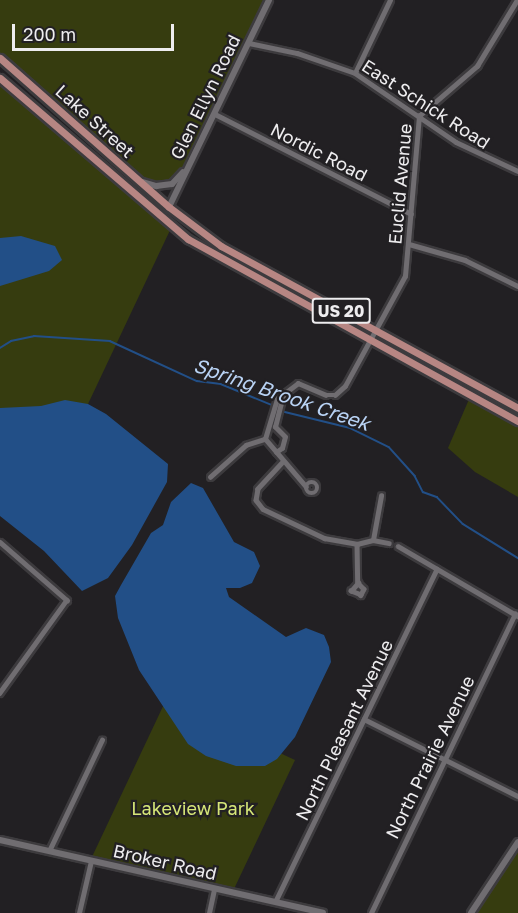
<!DOCTYPE html>
<style>
body{margin:0}
#map{position:relative;width:518px;height:913px;overflow:hidden;background:#222023;font-family:"Golos Text",sans-serif}
div>[style]{position:absolute}
.green>*{inset:0;background:#363c0f}
.water>*{inset:0;background:#224f87}
.stream>*{height:1.5px;margin:-0.75px;padding:0 0.75px;transform-origin:0.75px;border-radius:0.75px;background:#224f87}
.roads{filter:drop-shadow(2px 0 #3d3b3e) drop-shadow(-2px 0 #3d3b3e) drop-shadow(0 2px #3d3b3e) drop-shadow(0 -2px #3d3b3e)}
.street>*{height:4.5px;margin:-2.25px;padding:0 2.25px;transform-origin:2.25px;border-radius:2.25px;background:#706d71}
.street>.ring{margin:-2.25px;padding:0;box-sizing:content-box;background:none;border:4.5px solid #706d71;border-radius:50%}
.secondary>*{height:6px;margin:-3px;padding:0 3px;transform-origin:3px;border-radius:3px;background:#706d71}
.primary>*{height:7px;margin:-3.5px;padding:0 3.5px;transform-origin:3.5px;border-radius:3.5px;background:#b78683}
span{translate:-50% -50%;white-space:nowrap;text-align:center;line-height:1.15;-webkit-text-stroke:4.5px #222023;paint-order:stroke}
.shield-label span{padding:2px 4px;background:#222023;border:2px solid;border-radius:4px;-webkit-text-stroke-width:0}
.shield-label{font-size:16px;color:#eeedef;font-weight:700}
.street-label{font-size:18px;color:#eeedef}
.park-label{font-size:18px;color:#d6e678}
.water-label{font-size:20px;color:#b9d3f5;font-style:italic}
.scale{position:absolute;left:12px;top:24px;width:162px;height:27px;box-sizing:border-box;border:3px solid #eeedef;border-top:0;padding-left:8px;font-size:18px;line-height:21px;white-space:nowrap;color:#eeedef;-webkit-text-stroke:4px #222023;paint-order:stroke}
</style>
<div id="map">
<div class="green">
<i style="clip-path:polygon(0 0,267px 0,186px 164px,172px 180px,155px 183px,141px 179px,0 57px)"></i>
<i style="clip-path:polygon(0 78px,172px 226px,88px 404px,0 410px)"></i>
<i style="clip-path:polygon(470px 397px,518px 425px,518px 497px,475px 472px,448px 448px)"></i>
<i style="clip-path:polygon(166px 700px,295px 760px,233px 891px,91px 859px)"></i>
<i style="clip-path:polygon(518px 843px,518px 913px,471px 913px)"></i>
</div>
<div class="water">
<i style="clip-path:polygon(21px 236px,55px 246px,62px 260px,49px 271px,0 286px,0 238px)"></i>
<i style="clip-path:polygon(65px 400px,88px 404px,106px 414px,168px 464px,167px 482px,132px 545px,108px 578px,82px 591px,44px 551px,0 516px,0 408px,41px 406px)"></i>
<i style="clip-path:polygon(191px 483px,203px 488px,234px 542px,254px 552px,260px 566px,252px 583px,240px 588px,226px 588px,229px 597px,286px 637px,306px 628px,324px 635px,329px 647px,331px 662px,295px 737px,277px 759px,265px 766px,236px 766px,206px 756px,188px 744px,139px 670px,118px 618px,115px 596px,121px 585px,151px 533px,163px 525px,171px 502px)"></i>
</div>
<div class="stream">
<i style="left:0;top:348px;width:13px;rotate:-32deg"></i>
<i style="left:11px;top:341px;width:24px;rotate:-12deg"></i>
<i style="left:34px;top:336px;width:76px;rotate:3.8deg"></i>
<i style="left:110px;top:341px;width:96px;rotate:24.7deg"></i>
<i style="left:197px;top:381px;width:24px;rotate:7deg"></i>
<i style="left:221px;top:384px;width:55px;rotate:22.4deg"></i>
<i style="left:281px;top:411px;width:71px;rotate:13.8deg"></i>
<i style="left:350px;top:428px;width:43px;rotate:26deg"></i>
<i style="left:389px;top:447px;width:39px;rotate:48deg"></i>
<i style="left:415px;top:476px;width:18px;rotate:63deg"></i>
<i style="left:423px;top:492px;width:15px;rotate:20deg"></i>
<i style="left:437px;top:497px;width:37px;rotate:46deg"></i>
<i style="left:463px;top:524px;width:65px;rotate:31.7deg"></i>
</div>
<div class="roads">
<div class="street">
<i style="left:249px;top:43px;width:49px;rotate:11.8deg"></i>
<i style="left:297px;top:53px;width:61px;rotate:19deg"></i>
<i style="left:355px;top:73px;width:122px;rotate:34.3deg"></i>
<i style="left:456px;top:142px;width:68px;rotate:25.1deg"></i>
<i style="left:355px;top:73px;width:81px;rotate:-64.4deg"></i>
<i style="left:215px;top:114px;width:220px;rotate:27deg"></i>
<i style="left:409px;top:244px;width:58px;rotate:15.9deg"></i>
<i style="left:465px;top:260px;width:59px;rotate:26.1deg"></i>
<i style="left:276px;top:452px;width:7px;rotate:-34deg"></i>
<i style="left:282px;top:448px;width:11px;rotate:-75deg"></i>
<i style="left:285px;top:437px;width:14px;rotate:-135deg"></i>
<i style="left:275px;top:427px;width:33px;rotate:-76deg"></i>
<i style="left:283px;top:462px;width:37px;rotate:133deg"></i>
<i style="left:258px;top:489px;width:11px;rotate:100deg"></i>
<i style="left:256px;top:500px;width:11px;rotate:52deg"></i>
<i style="left:263px;top:509px;width:68px;rotate:25.4deg"></i>
<i style="left:324px;top:538px;width:34px;rotate:10deg"></i>
<i style="left:357px;top:544px;width:39px;rotate:89deg"></i>
<i style="left:358px;top:583px;width:8px;rotate:45deg"></i>
<i style="left:364px;top:589px;width:7px;rotate:117deg"></i>
<i style="left:361px;top:595px;width:11px;rotate:-158deg"></i>
<i style="left:351px;top:591px;width:11px;rotate:-49deg"></i>
<i style="left:210px;top:477px;width:48px;rotate:-41.6deg"></i>
<i style="left:246px;top:445px;width:20px;rotate:-18deg"></i>
<i class="ring" style="left:306px;top:482px;width:7.5px;height:7.5px"></i>
<i style="left:306px;top:487px;width:63px;rotate:-130.5deg"></i>
<i style="left:265px;top:439px;width:42px;rotate:-73.3deg"></i>
<i style="left:277px;top:399px;width:26px;rotate:-37deg"></i>
<i style="left:298px;top:383px;width:30px;rotate:23deg"></i>
<i style="left:326px;top:395px;width:9px"></i>
<i style="left:335px;top:395px;width:13px;rotate:-42deg"></i>
<i style="left:345px;top:386px;width:125px;rotate:-61.4deg"></i>
<i style="left:405px;top:276px;width:161px;rotate:-85deg"></i>
<i style="left:419px;top:116px;width:77px;rotate:-40.8deg"></i>
<i style="left:477px;top:66px;width:77px;rotate:-58.8deg"></i>
<i style="left:373px;top:540px;width:16px;rotate:11deg"></i>
<i style="left:0;top:542px;width:89px;rotate:40.9deg"></i>
<i style="left:67px;top:600px;width:115px;rotate:125.8deg"></i>
<i style="left:357px;top:544px;width:16px;rotate:-14deg"></i>
<i style="left:373px;top:540px;width:45px;rotate:-79.7deg"></i>
<i style="left:398px;top:546px;width:139px;rotate:30.3deg"></i>
<i style="left:364px;top:719px;width:172px;rotate:26.6deg"></i>
<i style="left:49px;top:851px;width:123px;rotate:-64.5deg"></i>
<i style="left:275px;top:902px;width:370px;rotate:-64.1deg"></i>
<i style="left:79px;top:913px;width:53px;rotate:-77deg"></i>
<i style="left:209px;top:913px;width:25px;rotate:-78deg"></i>
<i style="left:371px;top:913px;width:332px;rotate:-64.3deg"></i>
</div>
<div class="secondary">
<i style="left:142px;top:182px;width:15px;rotate:16deg"></i>
<i style="left:156px;top:186px;width:16px;rotate:-7deg"></i>
<i style="left:172px;top:184px;width:16px;rotate:-47deg"></i>
<i style="left:169px;top:207px;width:230px;rotate:-64.2deg"></i>
<i style="left:0;top:840px;width:331px;rotate:12.7deg"></i>
<i style="left:471px;top:913px;width:85px;rotate:-56.5deg"></i>
</div>
<div class="primary">
<i style="left:0;top:58px;width:225px;rotate:41.4deg"></i>
<i style="left:169px;top:207px;width:65px;rotate:36.9deg"></i>
<i style="left:221px;top:246px;width:338px;rotate:28.6deg"></i>
<i style="left:0;top:78px;width:248px;rotate:40.6deg"></i>
<i style="left:188px;top:239px;width:377px;rotate:28.9deg"></i>
</div>
</div>
<div class="shield-label">
<span style="left:341px;top:311px">US 20</span>
</div>
<div class="street-label">
<span style="left:205px;top:97px;rotate:-64deg">Glen Ellyn Road</span>
<span style="left:426px;top:104px;rotate:33deg">East Schick Road</span>
<span style="left:95px;top:121px;rotate:42deg">Lake Street</span>
<span style="left:319px;top:152px;rotate:27deg">Nordic Road</span>
<span style="left:400px;top:184px;rotate:-85deg">Euclid Avenue</span>
<span style="left:344px;top:730px;rotate:-64deg">North Pleasant Avenue</span>
<span style="left:430px;top:757px;rotate:-64deg">North Prairie Avenue</span>
<span style="left:165px;top:862px;rotate:13deg">Broker Road</span>
</div>
<div class="park-label">
<span style="left:193px;top:808px">Lakeview Park</span>
</div>
<div class="water-label">
<span style="left:282px;top:394px;rotate:19deg">Spring Brook Creek</span>
</div>
<div class="scale">200 m</div>
</div>
